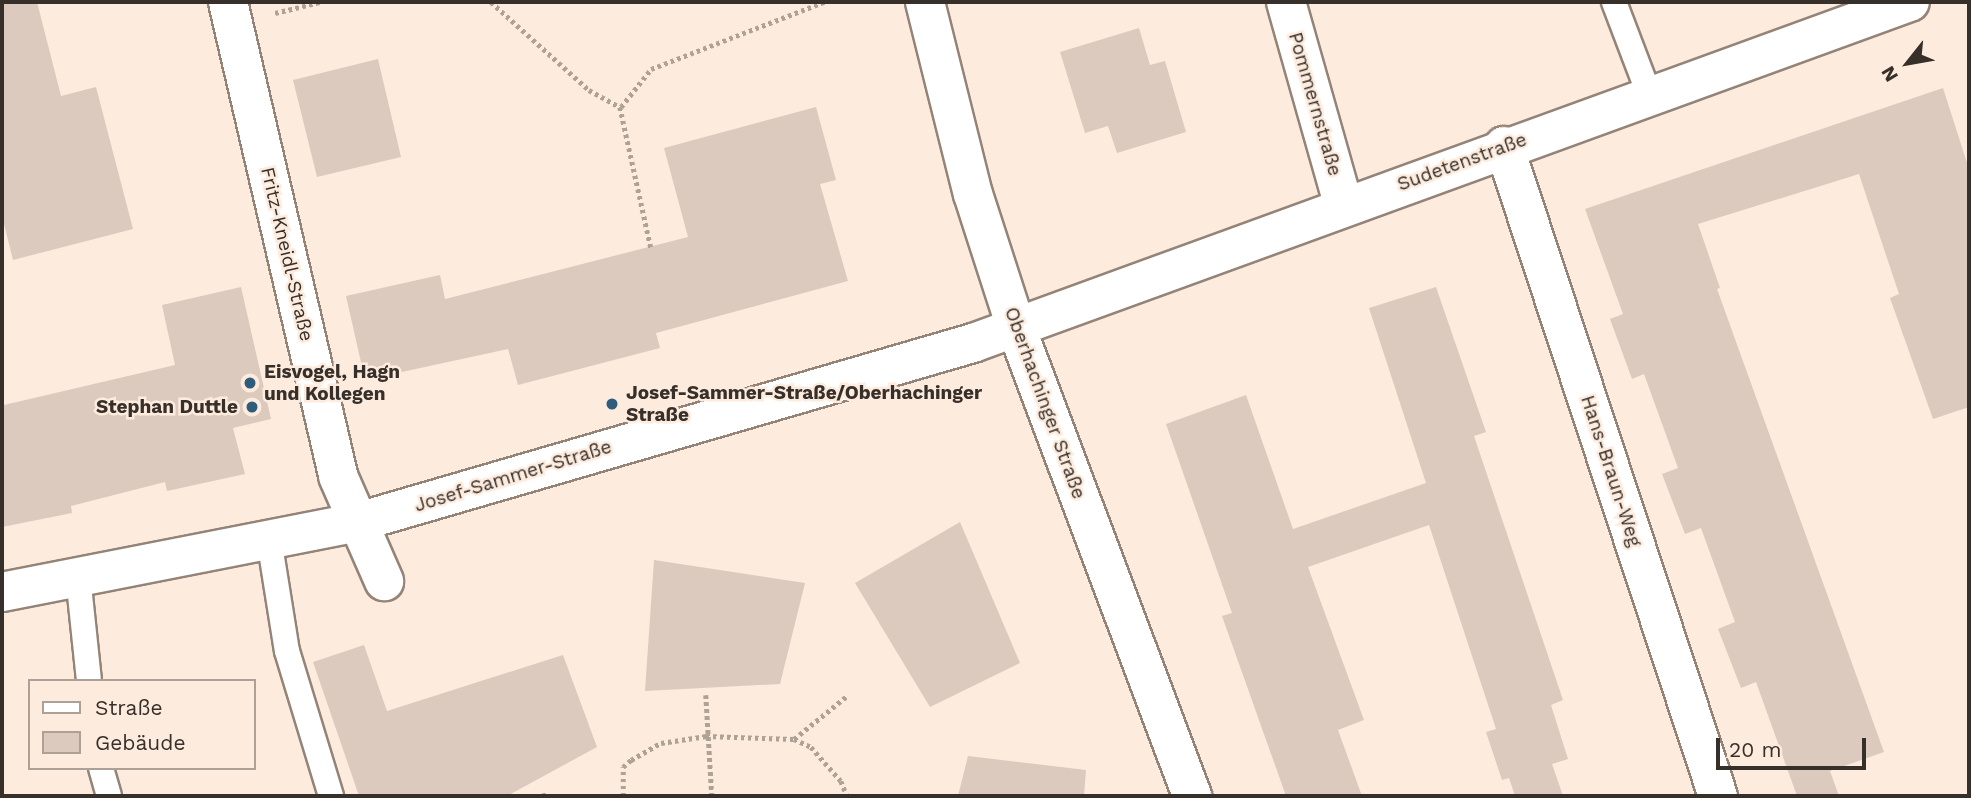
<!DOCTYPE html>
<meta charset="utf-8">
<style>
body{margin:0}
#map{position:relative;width:1971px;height:798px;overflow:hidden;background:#fdecde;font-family:"Work Sans",sans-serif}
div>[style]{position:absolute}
.building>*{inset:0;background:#dbcabd}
.path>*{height:4.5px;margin-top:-2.25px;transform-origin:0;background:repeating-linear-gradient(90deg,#aea196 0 3.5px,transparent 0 7px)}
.roads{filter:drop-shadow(2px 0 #948478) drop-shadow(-2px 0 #948478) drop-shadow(0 2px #948478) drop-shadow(0 -2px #948478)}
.service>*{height:24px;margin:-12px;padding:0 12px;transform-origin:12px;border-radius:12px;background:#fff}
.minor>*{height:38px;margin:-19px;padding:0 19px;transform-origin:19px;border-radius:19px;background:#fff}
.secondary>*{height:38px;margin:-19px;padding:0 19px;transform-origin:19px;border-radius:19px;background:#fff}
.dots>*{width:19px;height:19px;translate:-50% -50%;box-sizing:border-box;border:4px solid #fdecde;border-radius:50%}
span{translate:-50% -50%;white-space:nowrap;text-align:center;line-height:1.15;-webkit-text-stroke:5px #fdecde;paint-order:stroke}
.street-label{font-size:19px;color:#362f2a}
.poi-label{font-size:19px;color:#362f2a;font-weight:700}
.left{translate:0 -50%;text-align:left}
.right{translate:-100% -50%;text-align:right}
.frame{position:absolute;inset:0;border:4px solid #362f2a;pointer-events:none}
.legend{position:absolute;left:28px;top:679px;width:228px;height:91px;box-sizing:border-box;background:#fdecde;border:2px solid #ada096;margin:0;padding:9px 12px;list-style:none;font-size:21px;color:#362f2a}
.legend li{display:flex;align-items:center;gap:14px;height:35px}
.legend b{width:35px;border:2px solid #ada096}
.north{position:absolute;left:1873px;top:28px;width:70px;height:70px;-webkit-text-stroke:5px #fdecde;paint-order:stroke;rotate:239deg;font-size:19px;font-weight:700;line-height:28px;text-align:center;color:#362f2a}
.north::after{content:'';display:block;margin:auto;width:24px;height:32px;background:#362f2a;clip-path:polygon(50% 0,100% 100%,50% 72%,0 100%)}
.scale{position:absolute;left:1716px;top:738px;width:150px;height:32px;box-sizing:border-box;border:4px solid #362f2a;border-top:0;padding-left:9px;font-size:21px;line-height:24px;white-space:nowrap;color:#362f2a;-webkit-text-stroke:5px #fdecde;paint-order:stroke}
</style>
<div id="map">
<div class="building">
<i style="clip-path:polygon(2px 2px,37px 2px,61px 96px,96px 87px,133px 229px,13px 260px,2px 216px)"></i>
<i style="clip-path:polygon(1139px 28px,1150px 65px,1165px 61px,1186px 132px,1117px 153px,1108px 126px,1085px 133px,1060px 52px)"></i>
<i style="clip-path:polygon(378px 59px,401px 157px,317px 177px,293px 80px)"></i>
<i style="clip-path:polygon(1943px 88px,1969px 169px,1969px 407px,1933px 419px,1890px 298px,1899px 294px,1859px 174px,1698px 224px,1720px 288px,1717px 289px,1884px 752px,1830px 771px,1839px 796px,1797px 796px,1756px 682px,1741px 688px,1718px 629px,1735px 622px,1701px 528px,1685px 534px,1662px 474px,1678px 468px,1644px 374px,1632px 379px,1610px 319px,1623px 314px,1585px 209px)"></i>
<i style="clip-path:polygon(816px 107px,836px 180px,820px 184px,848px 281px,656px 333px,660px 348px,518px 385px,508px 349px,365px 380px,346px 296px,440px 275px,445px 299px,688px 237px,664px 148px)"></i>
<i style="clip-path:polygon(241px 287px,271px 419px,233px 428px,245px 474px,167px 491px,165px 482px,71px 506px,72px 513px,2px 527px,4px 405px,175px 365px,162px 305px)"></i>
<i style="clip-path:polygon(1436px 287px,1486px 432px,1474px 436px,1563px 700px,1551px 705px,1568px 759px,1552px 764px,1563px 796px,1515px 796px,1509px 778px,1502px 780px,1486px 732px,1496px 729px,1429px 525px,1308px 567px,1364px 720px,1338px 730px,1362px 796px,1286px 796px,1222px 616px,1232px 613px,1166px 424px,1246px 395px,1293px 529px,1426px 483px,1369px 308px)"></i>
<i style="clip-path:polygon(960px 522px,1020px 663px,930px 707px,855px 583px)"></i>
<i style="clip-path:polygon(654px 560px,805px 583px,780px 684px,645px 691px)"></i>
<i style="clip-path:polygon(364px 645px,387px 711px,563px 655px,597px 747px,507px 796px,359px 796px,313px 662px)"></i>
<i style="clip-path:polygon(968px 756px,1086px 770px,1084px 796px,958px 796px)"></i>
</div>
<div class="path">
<i style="left:491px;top:2px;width:132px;rotate:41.9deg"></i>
<i style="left:589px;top:90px;width:35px;rotate:29deg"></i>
<i style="left:620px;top:107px;width:144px;rotate:77.6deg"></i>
<i style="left:275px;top:13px;width:46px;rotate:-13.7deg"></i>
<i style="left:621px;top:107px;width:48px;rotate:-51.7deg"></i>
<i style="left:651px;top:69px;width:186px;rotate:-21.2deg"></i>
<i style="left:706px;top:695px;width:101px;rotate:86.6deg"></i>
<i style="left:794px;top:739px;width:68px;rotate:-39.1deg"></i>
<i style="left:543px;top:793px;width:3px;rotate:72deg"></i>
<i style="left:623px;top:796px;width:29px;rotate:-90deg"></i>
<i style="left:623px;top:767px;width:11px;rotate:-41deg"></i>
<i style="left:631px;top:760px;width:34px;rotate:-30deg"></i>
<i style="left:661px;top:743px;width:46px;rotate:-8.8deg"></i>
<i style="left:706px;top:736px;width:88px;rotate:2deg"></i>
<i style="left:794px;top:739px;width:19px;rotate:25deg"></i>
<i style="left:811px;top:747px;width:45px;rotate:48.6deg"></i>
<i style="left:841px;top:781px;width:16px;rotate:68deg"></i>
</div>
<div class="roads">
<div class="service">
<i style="left:1614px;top:2px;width:98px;rotate:69.2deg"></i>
<i style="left:269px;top:539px;width:113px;rotate:80.9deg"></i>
<i style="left:287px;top:651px;width:152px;rotate:73.1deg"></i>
<i style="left:78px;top:576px;width:106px;rotate:84deg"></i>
<i style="left:101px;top:768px;width:29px;rotate:74deg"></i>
</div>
<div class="minor">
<i style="left:228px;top:2px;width:487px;rotate:76.9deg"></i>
<i style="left:338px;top:476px;width:115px;rotate:66.3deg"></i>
<i style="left:1286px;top:2px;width:213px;rotate:74.2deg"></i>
<i style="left:1504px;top:146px;width:684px;rotate:71.78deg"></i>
<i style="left:2px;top:592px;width:363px;rotate:-11.1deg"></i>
<i style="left:358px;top:522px;width:641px;rotate:-16.23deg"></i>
<i style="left:973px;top:343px;width:997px;rotate:-20deg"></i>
</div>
<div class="secondary">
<i style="left:925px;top:2px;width:198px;rotate:76deg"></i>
<i style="left:973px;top:194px;width:143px;rotate:72.1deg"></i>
<i style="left:1017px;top:330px;width:498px;rotate:69.4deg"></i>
</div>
</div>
<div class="dots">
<i style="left:250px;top:383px;background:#2e5c7b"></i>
<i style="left:612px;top:404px;background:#2e5c7b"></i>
<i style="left:252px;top:407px;background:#2e5c7b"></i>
</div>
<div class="street-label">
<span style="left:1315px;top:104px;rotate:74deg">Pommernstraße</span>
<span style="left:1462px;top:162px;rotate:-20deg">Sudetenstraße</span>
<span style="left:287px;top:254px;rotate:77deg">Fritz-Kneidl-Straße</span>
<span style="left:1045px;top:403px;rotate:70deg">Oberhachinger Straße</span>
<span style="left:1611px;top:471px;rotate:72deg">Hans-Braun-Weg</span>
<span style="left:513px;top:476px;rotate:-17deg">Josef-Sammer-Straße</span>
</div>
<div class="poi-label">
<span class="left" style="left:264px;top:383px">Eisvogel, Hagn<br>und Kollegen</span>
<span class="left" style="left:626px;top:404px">Josef-Sammer-Straße/Oberhachinger<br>Straße</span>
<span class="right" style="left:238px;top:407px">Stephan Duttle</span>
</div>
<div class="frame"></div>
<ul class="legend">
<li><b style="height:9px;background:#fff"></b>Straße</li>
<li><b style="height:19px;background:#dbcabd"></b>Gebäude</li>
</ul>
<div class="north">N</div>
<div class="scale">20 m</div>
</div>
